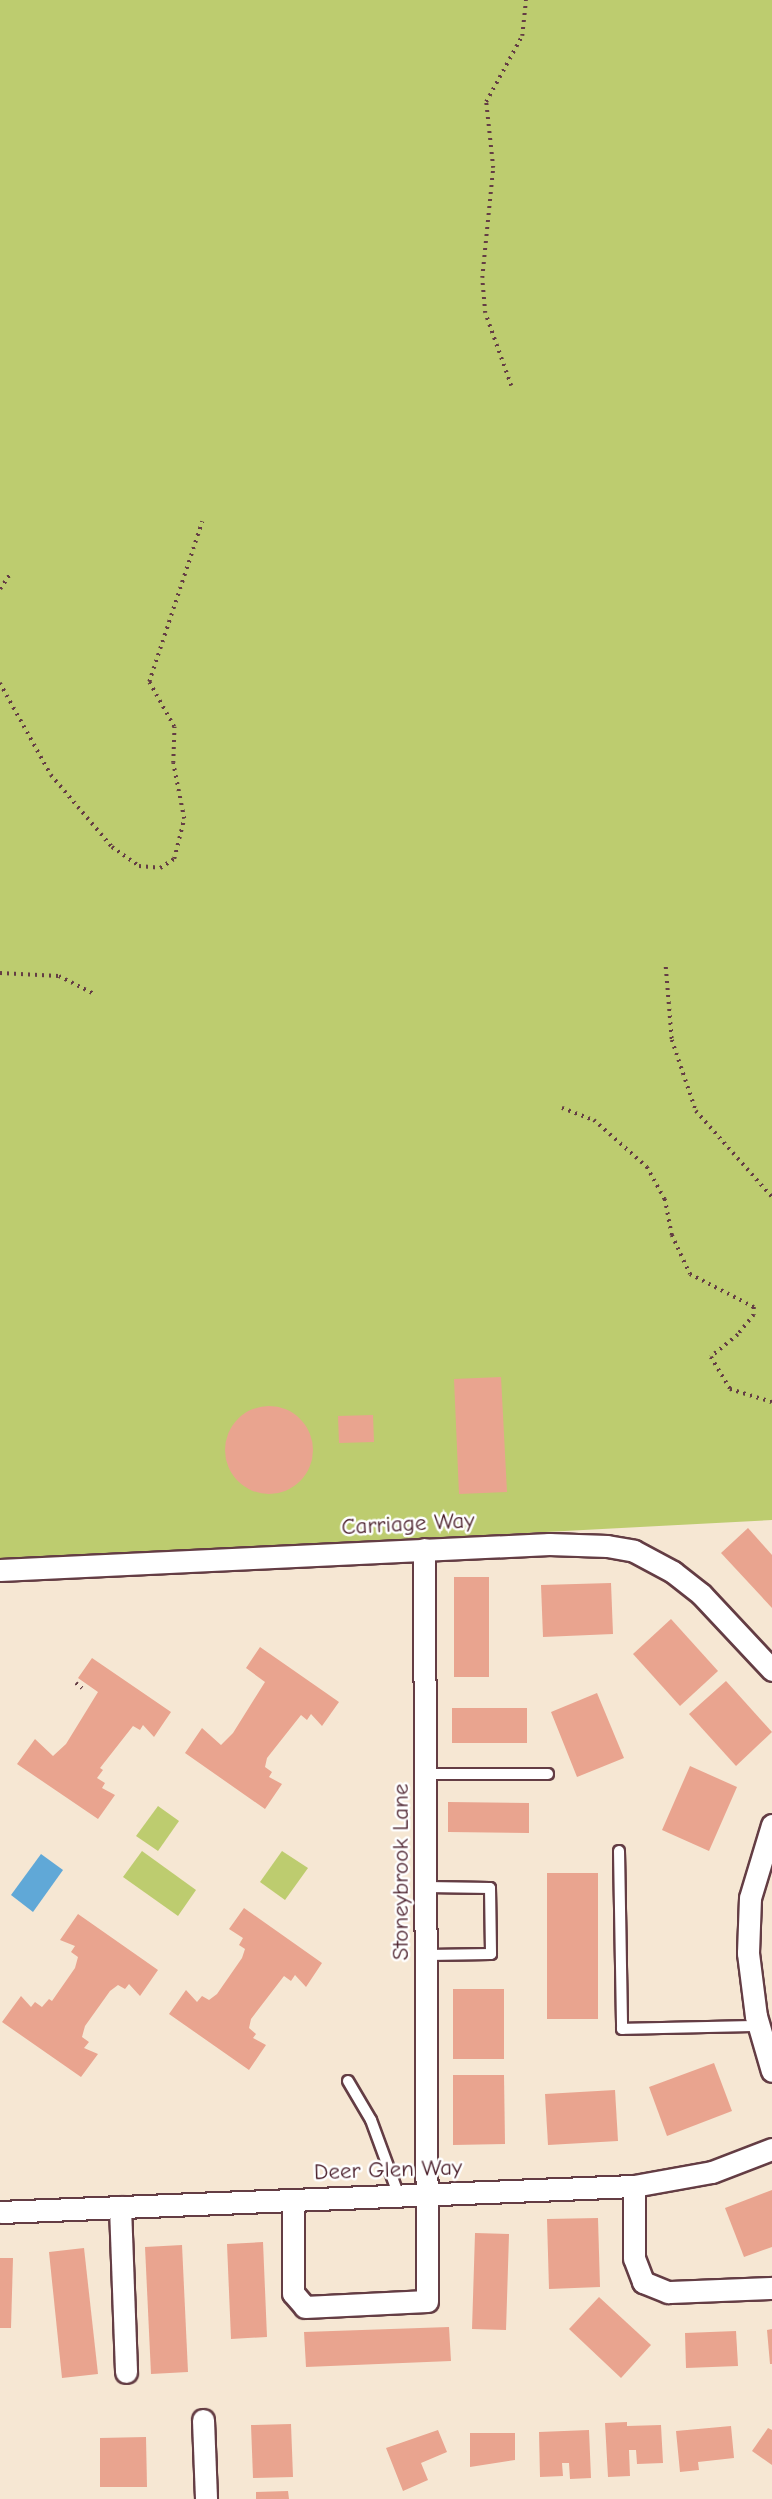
<!DOCTYPE html>
<style>
body{margin:0}
#map{position:relative;width:772px;height:2499px;overflow:hidden;background:#f6e7d3;font-family:"Comic Neue",sans-serif}
div>[style]{position:absolute}
.green>*{inset:0;background:#bdcc6f}
.water>*{inset:0;background:#60a8d7}
.building>*{inset:0;background:#e9a48f}
.round{border-radius:50%}
.path>*{height:3.5px;margin-top:-1.75px;transform-origin:0;background:repeating-linear-gradient(90deg,#643d44 0 2px,transparent 0 7px)}
.roads{filter:drop-shadow(2px 0 #643d44) drop-shadow(-2px 0 #643d44) drop-shadow(0 2px #643d44) drop-shadow(0 -2px #643d44)}
.service>*{height:10px;margin:-5px;padding:0 5px;transform-origin:5px;border-radius:5px;background:#fff}
.minor>*{height:21px;margin:-10.5px;padding:0 10.5px;transform-origin:10.5px;border-radius:10.5px;background:#fff}
span{translate:-50% -50%;white-space:nowrap;text-align:center;line-height:1.15;-webkit-text-stroke:5px #fff;paint-order:stroke}
.street-label{font-size:23px;color:#4a1f2b}
</style>
<div id="map">
<div class="green">
<i style="clip-path:polygon(0 0,772px 0,772px 1520px,0 1561px)"></i>
<i style="clip-path:polygon(158px 1806px,179px 1821px,158px 1851px,136px 1836px)"></i>
<i style="clip-path:polygon(142px 1851px,196px 1890px,178px 1916px,123px 1877px)"></i>
<i style="clip-path:polygon(282px 1851px,308px 1868px,285px 1900px,260px 1882px)"></i>
</div>
<div class="water">
<i style="clip-path:polygon(41px 1854px,63px 1870px,33px 1912px,11px 1895px)"></i>
</div>
<div class="building">
<i style="clip-path:polygon(501px 1377px,507px 1492px,459px 1494px,454px 1379px)"></i>
<i class="round" style="left:225px;top:1406px;width:88px;height:88px"></i>
<i style="clip-path:polygon(373px 1415px,374px 1442px,339px 1443px,338px 1416px)"></i>
<i style="clip-path:polygon(748px 1528px,772px 1555px,772px 1608px,721px 1553px)"></i>
<i style="clip-path:polygon(454px 1577px,489px 1577px,489px 1677px,454px 1677px)"></i>
<i style="clip-path:polygon(611px 1583px,613px 1634px,543px 1637px,541px 1585px)"></i>
<i style="clip-path:polygon(671px 1619px,718px 1671px,680px 1706px,633px 1654px)"></i>
<i style="clip-path:polygon(260px 1647px,339px 1702px,322px 1726px,311px 1714px,307px 1720px,301px 1715px,267px 1758px,265px 1767px,272px 1772px,269px 1777px,282px 1784px,265px 1809px,185px 1753px,202px 1728px,221px 1745px,233px 1733px,265px 1682px,246px 1668px)"></i>
<i style="clip-path:polygon(92px 1658px,171px 1712px,154px 1737px,143px 1725px,140px 1730px,133px 1726px,100px 1768px,103px 1770px,97px 1778px,105px 1783px,102px 1788px,115px 1795px,98px 1819px,17px 1764px,35px 1739px,53px 1756px,66px 1744px,98px 1692px,78px 1678px)"></i>
<i style="clip-path:polygon(726px 1681px,772px 1732px,736px 1766px,689px 1714px)"></i>
<i style="clip-path:polygon(597px 1693px,624px 1758px,577px 1777px,551px 1712px)"></i>
<i style="clip-path:polygon(452px 1708px,527px 1708px,527px 1743px,452px 1743px)"></i>
<i style="clip-path:polygon(690px 1766px,737px 1787px,709px 1851px,662px 1830px)"></i>
<i style="clip-path:polygon(448px 1802px,529px 1803px,529px 1833px,448px 1832px)"></i>
<i style="clip-path:polygon(547px 1873px,598px 1873px,598px 2019px,547px 2019px)"></i>
<i style="clip-path:polygon(244px 1908px,322px 1963px,306px 1987px,295px 1975px,291px 1981px,284px 1976px,251px 2019px,249px 2028px,256px 2034px,253px 2038px,266px 2045px,249px 2070px,169px 2014px,186px 1990px,197px 2002px,202px 1996px,209px 2000px,217px 1994px,242px 1958px,245px 1949px,239px 1945px,243px 1938px,229px 1929px)"></i>
<i style="clip-path:polygon(78px 1914px,158px 1970px,140px 1996px,129px 1984px,125px 1989px,118px 1985px,110px 1991px,85px 2026px,82px 2037px,89px 2042px,84px 2048px,98px 2054px,81px 2077px,2px 2022px,21px 1996px,31px 2007px,35px 2002px,42px 2007px,49px 1999px,52px 2001px,75px 1968px,78px 1957px,71px 1952px,75px 1946px,60px 1940px)"></i>
<i style="clip-path:polygon(453px 1989px,504px 1989px,504px 2059px,453px 2059px)"></i>
<i style="clip-path:polygon(714px 2063px,732px 2111px,667px 2136px,649px 2087px)"></i>
<i style="clip-path:polygon(453px 2075px,504px 2075px,505px 2144px,453px 2145px)"></i>
<i style="clip-path:polygon(615px 2090px,618px 2141px,548px 2145px,545px 2094px)"></i>
<i style="clip-path:polygon(772px 2190px,772px 2247px,744px 2257px,725px 2208px)"></i>
<i style="clip-path:polygon(598px 2218px,600px 2287px,549px 2289px,547px 2219px)"></i>
<i style="clip-path:polygon(475px 2233px,509px 2234px,506px 2330px,472px 2329px)"></i>
<i style="clip-path:polygon(263px 2242px,267px 2337px,231px 2339px,227px 2244px)"></i>
<i style="clip-path:polygon(182px 2245px,188px 2372px,151px 2374px,145px 2247px)"></i>
<i style="clip-path:polygon(84px 2248px,98px 2374px,62px 2378px,49px 2252px)"></i>
<i style="clip-path:polygon(0 2258px,13px 2258px,11px 2328px,0 2328px)"></i>
<i style="clip-path:polygon(599px 2297px,651px 2345px,621px 2378px,569px 2329px)"></i>
<i style="clip-path:polygon(449px 2327px,451px 2361px,306px 2367px,304px 2332px)"></i>
<i style="clip-path:polygon(772px 2329px,772px 2364px,770px 2364px,767px 2330px)"></i>
<i style="clip-path:polygon(736px 2331px,738px 2366px,686px 2368px,685px 2333px)"></i>
<i style="clip-path:polygon(627px 2422px,627px 2426px,661px 2425px,663px 2463px,637px 2464px,636px 2450px,629px 2450px,630px 2476px,608px 2477px,605px 2423px)"></i>
<i style="clip-path:polygon(291px 2424px,293px 2477px,253px 2478px,251px 2425px)"></i>
<i style="clip-path:polygon(731px 2426px,734px 2458px,698px 2462px,699px 2470px,680px 2472px,676px 2431px)"></i>
<i style="clip-path:polygon(768px 2428px,772px 2430px,772px 2465px,752px 2451px)"></i>
<i style="clip-path:polygon(438px 2430px,447px 2452px,421px 2463px,428px 2480px,403px 2491px,386px 2448px)"></i>
<i style="clip-path:polygon(589px 2430px,591px 2478px,570px 2479px,569px 2463px,562px 2463px,563px 2476px,540px 2477px,539px 2432px)"></i>
<i style="clip-path:polygon(470px 2433px,515px 2433px,515px 2460px,470px 2467px)"></i>
<i style="clip-path:polygon(146px 2437px,147px 2487px,100px 2487px,100px 2438px)"></i>
<i style="clip-path:polygon(288px 2491px,289px 2499px,256px 2499px,256px 2492px)"></i>
</div>
<div class="path">
<i style="left:511px;top:386px;width:77px;rotate:-109.6deg"></i>
<i style="left:485px;top:313px;width:35px;rotate:-95deg"></i>
<i style="left:482px;top:278px;width:111px;rotate:-84.3deg"></i>
<i style="left:493px;top:168px;width:66px;rotate:-96.1deg"></i>
<i style="left:486px;top:102px;width:75px;rotate:-61.4deg"></i>
<i style="left:522px;top:36px;width:36px;rotate:-84deg"></i>
<i style="left:0;top:589px;width:18px;rotate:-56deg"></i>
<i style="left:0;top:683px;width:105px;rotate:61deg"></i>
<i style="left:51px;top:775px;width:94px;rotate:49.7deg"></i>
<i style="left:112px;top:847px;width:33px;rotate:35deg"></i>
<i style="left:139px;top:866px;width:21px;rotate:5deg"></i>
<i style="left:160px;top:868px;width:17px;rotate:-33deg"></i>
<i style="left:174px;top:859px;width:41px;rotate:-76deg"></i>
<i style="left:184px;top:819px;width:57px;rotate:-101.1deg"></i>
<i style="left:173px;top:763px;width:36px;rotate:-88deg"></i>
<i style="left:174px;top:727px;width:51px;rotate:-119.1deg"></i>
<i style="left:149px;top:682px;width:169px;rotate:-71.7deg"></i>
<i style="left:666px;top:967px;width:73px;rotate:85.3deg"></i>
<i style="left:672px;top:1040px;width:75px;rotate:71.3deg"></i>
<i style="left:696px;top:1111px;width:115px;rotate:48.5deg"></i>
<i style="left:0;top:973px;width:59px;rotate:2.9deg"></i>
<i style="left:59px;top:976px;width:38px;rotate:27deg"></i>
<i style="left:562px;top:1108px;width:34px;rotate:21deg"></i>
<i style="left:594px;top:1120px;width:71px;rotate:41.6deg"></i>
<i style="left:647px;top:1167px;width:37px;rotate:61deg"></i>
<i style="left:665px;top:1199px;width:37px;rotate:79deg"></i>
<i style="left:672px;top:1235px;width:43px;rotate:65.2deg"></i>
<i style="left:690px;top:1274px;width:72px;rotate:27.3deg"></i>
<i style="left:754px;top:1307px;width:8px;rotate:90deg"></i>
<i style="left:754px;top:1315px;width:26px;rotate:129deg"></i>
<i style="left:738px;top:1335px;width:35px;rotate:141deg"></i>
<i style="left:711px;top:1357px;width:37px;rotate:59deg"></i>
<i style="left:730px;top:1389px;width:44px;rotate:17.2deg"></i>
<i style="left:76px;top:1683px;width:8px;rotate:40deg"></i>
</div>
<div class="roads">
<div class="service">
<i style="left:426px;top:1774px;width:122px"></i>
<i style="left:619px;top:1851px;width:178px;rotate:89deg"></i>
<i style="left:622px;top:2029px;width:137px;rotate:-1.3deg"></i>
<i style="left:427px;top:1887px;width:63px;rotate:0.9deg"></i>
<i style="left:490px;top:1888px;width:66px;rotate:89.1deg"></i>
<i style="left:491px;top:1954px;width:63px;rotate:179.1deg"></i>
<i style="left:348px;top:2081px;width:45px;rotate:59.5deg"></i>
<i style="left:371px;top:2120px;width:81px;rotate:69.8deg"></i>
</div>
<div class="minor">
<i style="left:0;top:1570px;width:550px;rotate:-2.71deg"></i>
<i style="left:549px;top:1544px;width:58px;rotate:2deg"></i>
<i style="left:607px;top:1546px;width:27px;rotate:10deg"></i>
<i style="left:634px;top:1551px;width:44px;rotate:28.3deg"></i>
<i style="left:673px;top:1572px;width:36px;rotate:38deg"></i>
<i style="left:701px;top:1594px;width:104px;rotate:46.9deg"></i>
<i style="left:772px;top:1825px;width:76px;rotate:106.8deg"></i>
<i style="left:750px;top:1898px;width:55px;rotate:92.1deg"></i>
<i style="left:748px;top:1953px;width:64px;rotate:82.8deg"></i>
<i style="left:756px;top:2016px;width:57px;rotate:73.8deg"></i>
<i style="left:634px;top:2186px;width:72px;rotate:90deg"></i>
<i style="left:634px;top:2258px;width:26px;rotate:69deg"></i>
<i style="left:643px;top:2282px;width:27px;rotate:22deg"></i>
<i style="left:668px;top:2292px;width:104px;rotate:-2.2deg"></i>
<i style="left:293px;top:2201px;width:92px;rotate:90deg"></i>
<i style="left:293px;top:2293px;width:18px;rotate:49deg"></i>
<i style="left:305px;top:2307px;width:122px;rotate:-2.8deg"></i>
<i style="left:427px;top:2301px;width:752px;rotate:-90.23deg"></i>
<i style="left:120px;top:2207px;width:165px;rotate:87.9deg"></i>
<i style="left:0;top:2212px;width:635px;rotate:-2.35deg"></i>
<i style="left:634px;top:2186px;width:79px;rotate:-10.2deg"></i>
<i style="left:712px;top:2172px;width:64px;rotate:-21deg"></i>
<i style="left:203px;top:2420px;width:79px;rotate:87.8deg"></i>
</div>
</div>
<div class="street-label">
<span style="left:408px;top:1524px;rotate:-3deg">Carriage Way</span>
<span style="left:401px;top:1872px;rotate:-90deg">Stoneybrook Lane</span>
<span style="left:388px;top:2170px;rotate:-2deg">Deer Glen Way</span>
</div>
</div>
